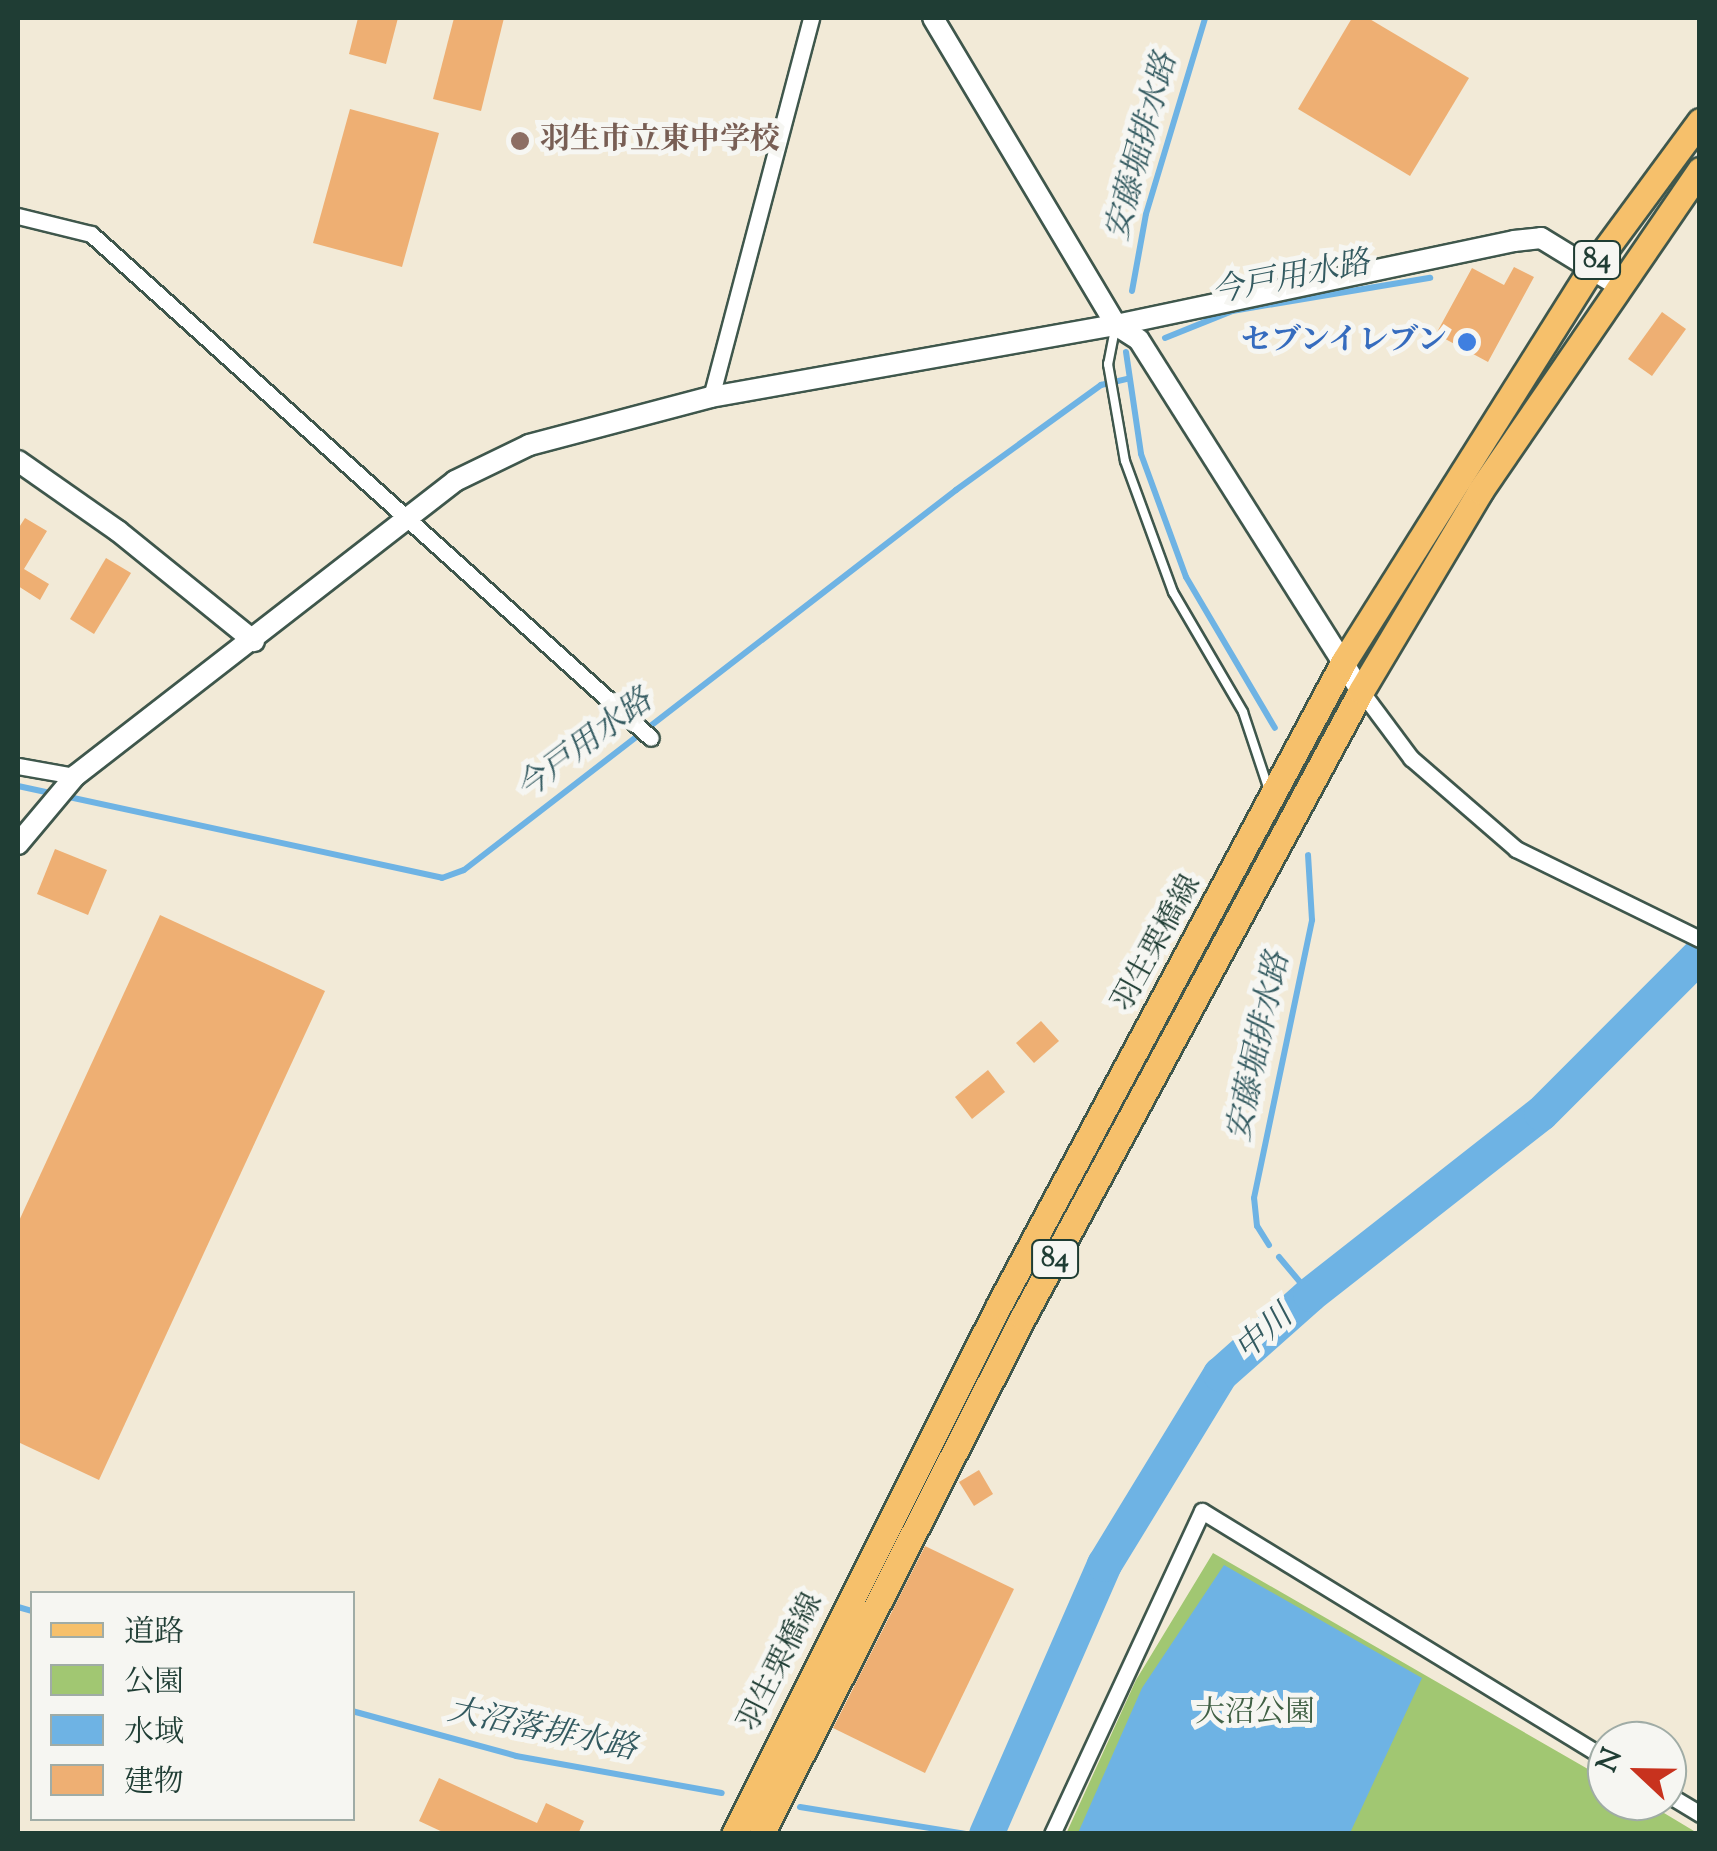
<!DOCTYPE html>
<meta charset="utf-8">
<style>
body{margin:0}
#map{position:relative;width:1717px;height:1851px;overflow:hidden;background:#f2ead7;font-family:"Sorts Mill Goudy","Noto Serif JP",serif}
div>[style]{position:absolute}
.green>*{inset:0;background:#a1c772}
.water>*{inset:0;background:#6eb3e4}
.stream>*{height:6px;margin:-3px;padding:0 3px;transform-origin:3px;border-radius:3px;background:#6eb3e4}
.river>*{height:35px;margin:-17.5px;padding:0 17.5px;transform-origin:17.5px;border-radius:17.5px;background:#6eb3e4}
.building>*{inset:0;background:#eeaf73}
.roads{filter:drop-shadow(2px 0 #3f574c) drop-shadow(-2px 0 #3f574c) drop-shadow(0 2px #3f574c) drop-shadow(0 -2px #3f574c)}
.service>*{height:8px;margin:-4px;padding:0 4px;transform-origin:4px;border-radius:4px;background:#fff}
.minor>*{height:15px;margin:-7.5px;padding:0 7.5px;transform-origin:7.5px;border-radius:7.5px;background:#fff}
.tertiary>*{height:20px;margin:-10px;padding:0 10px;transform-origin:10px;border-radius:10px;background:#fff}
.primary>*{height:25px;margin:-12.5px;padding:0 12.5px;transform-origin:12.5px;border-radius:12.5px;background:#f6c06b}
.dots>*{width:28px;height:28px;translate:-50% -50%;box-sizing:border-box;border:5px solid #f6f6f2;border-radius:50%}
span{translate:-50% -50%;white-space:nowrap;text-align:center;line-height:1.15;-webkit-text-stroke:10px #f6f6f2;paint-order:stroke}
.shield-label span{padding:2px 8px;background:#f6f6f2;border:2px solid;border-radius:8px;-webkit-text-stroke-width:0}
.shield-label{font-size:28px;color:#1f3d34;font-weight:700}
.education-label{font-size:30px;color:#785e54;font-weight:700}
.left{translate:0 -50%;text-align:left}
.shop-label{font-size:30px;color:#366cbe;font-weight:700}
.right{translate:-100% -50%;text-align:right}
.street-label{font-size:30px;color:#1f3d34}
.park-label{font-size:30px;color:#406044}
.water-label{font-size:32px;color:#335a60;font-style:italic}
.frame{position:absolute;inset:0;border:20px solid #1f3d34;pointer-events:none}
.legend{position:absolute;left:30px;top:1591px;width:325px;height:230px;box-sizing:border-box;background:#f6f6f2;border:2px solid #a0aca6;margin:0;padding:12px 18px;list-style:none;font-size:30px;color:#1f3d34}
.legend li{display:flex;align-items:center;gap:20px;height:50px}
.legend b{width:50px;border:2px solid #a0aca6}
.north{position:absolute;left:1587px;top:1721px;width:100px;height:100px;box-sizing:border-box;background:#f6f6f2;border:2px solid #a0aca6;border-radius:50%;rotate:292deg;font-size:28px;font-weight:700;line-height:40px;text-align:center;color:#1f3d34}
.north::after{content:'';display:block;margin:auto;width:35px;height:45px;background:#c8321e;clip-path:polygon(50% 0,100% 100%,50% 72%,0 100%)}
</style>
<div id="map">
<div class="green">
<i style="clip-path:polygon(1213px 1553px,1607px 1780px,1607px 1801px,1644px 1801px,1699px 1834px,1066px 1834px,1136px 1680px)"></i>
</div>
<div class="water">
<i style="clip-path:polygon(1224px 1565px,1422px 1678px,1350px 1833px,1078px 1833px,1142px 1688px)"></i>
</div>
<div class="stream">
<i style="left:1132px;top:291px;width:78px;rotate:-79.7deg"></i>
<i style="left:1146px;top:214px;width:205px;rotate:-73.2deg"></i>
<i style="left:1165px;top:338px;width:72px;rotate:-21.9deg"></i>
<i style="left:1232px;top:311px;width:201px;rotate:-9.5deg"></i>
<i style="left:1126px;top:352px;width:103px;rotate:81.6deg"></i>
<i style="left:1141px;top:454px;width:131px;rotate:69.9deg"></i>
<i style="left:1186px;top:577px;width:175px;rotate:59.5deg"></i>
<i style="left:18px;top:786px;width:434px;rotate:12.2deg"></i>
<i style="left:442px;top:878px;width:23px;rotate:-20deg"></i>
<i style="left:464px;top:870px;width:622px;rotate:-37.68deg"></i>
<i style="left:956px;top:490px;width:179px;rotate:-35.9deg"></i>
<i style="left:1101px;top:385px;width:28px;rotate:-13deg"></i>
<i style="left:1269px;top:1245px;width:22px;rotate:-122deg"></i>
<i style="left:1257px;top:1226px;width:28px;rotate:-96deg"></i>
<i style="left:1254px;top:1198px;width:284px;rotate:-78.2deg"></i>
<i style="left:1312px;top:920px;width:65px;rotate:-93.5deg"></i>
<i style="left:1279px;top:1257px;width:48px;rotate:50deg"></i>
<i style="left:18px;top:1607px;width:15px;rotate:16deg"></i>
<i style="left:352px;top:1711px;width:170px;rotate:15.3deg"></i>
<i style="left:516px;top:1756px;width:209px;rotate:10.2deg"></i>
<i style="left:800px;top:1807px;width:168px;rotate:9.2deg"></i>
</div>
<div class="river">
<i style="left:986px;top:1834px;width:295px;rotate:-66.4deg"></i>
<i style="left:1104px;top:1564px;width:223px;rotate:-58.6deg"></i>
<i style="left:1220px;top:1374px;width:120px;rotate:-41.6deg"></i>
<i style="left:1310px;top:1294px;width:293px;rotate:-38.1deg"></i>
<i style="left:1541px;top:1113px;width:225px;rotate:-45deg"></i>
</div>
<div class="building">
<i style="clip-path:polygon(358px 18px,398px 18px,386px 64px,349px 54px)"></i>
<i style="clip-path:polygon(454px 18px,504px 18px,481px 111px,433px 99px)"></i>
<i style="clip-path:polygon(1352px 18px,1368px 18px,1469px 78px,1410px 176px,1298px 109px)"></i>
<i style="clip-path:polygon(350px 109px,439px 133px,402px 267px,313px 243px)"></i>
<i style="clip-path:polygon(1514px 267px,1534px 277px,1488px 362px,1436px 334px,1472px 268px,1504px 285px)"></i>
<i style="clip-path:polygon(1662px 312px,1686px 329px,1652px 376px,1628px 359px)"></i>
<i style="clip-path:polygon(25px 518px,47px 531px,24px 569px,49px 584px,40px 600px,18px 586px,18px 529px)"></i>
<i style="clip-path:polygon(106px 558px,131px 573px,94px 634px,70px 619px)"></i>
<i style="clip-path:polygon(55px 849px,107px 870px,88px 915px,37px 894px)"></i>
<i style="clip-path:polygon(160px 915px,325px 991px,99px 1480px,18px 1442px,18px 1223px)"></i>
<i style="clip-path:polygon(1041px 1021px,1059px 1041px,1034px 1063px,1016px 1043px)"></i>
<i style="clip-path:polygon(988px 1070px,1005px 1092px,972px 1119px,955px 1097px)"></i>
<i style="clip-path:polygon(979px 1470px,993px 1494px,974px 1506px,959px 1482px)"></i>
<i style="clip-path:polygon(925px 1546px,1014px 1589px,925px 1773px,833px 1728px)"></i>
<i style="clip-path:polygon(439px 1778px,537px 1823px,546px 1803px,584px 1821px,578px 1834px,447px 1834px,419px 1821px)"></i>
</div>
<div class="roads">
<div class="service">
<i style="left:1115px;top:329px;width:36px;rotate:101deg"></i>
<i style="left:1108px;top:364px;width:98px;rotate:80.1deg"></i>
<i style="left:1125px;top:461px;width:140px;rotate:69.9deg"></i>
<i style="left:1173px;top:592px;width:139px;rotate:59.7deg"></i>
<i style="left:1243px;top:712px;width:79px;rotate:71.6deg"></i>
</div>
<div class="minor">
<i style="left:18px;top:216px;width:75px;rotate:13.9deg"></i>
<i style="left:91px;top:234px;width:753px;rotate:41.99deg"></i>
<i style="left:711px;top:397px;width:392px;rotate:-75.2deg"></i>
<i style="left:1361px;top:691px;width:84px;rotate:53.3deg"></i>
<i style="left:1411px;top:758px;width:139px;rotate:40.9deg"></i>
<i style="left:1516px;top:849px;width:205px;rotate:26.1deg"></i>
<i style="left:18px;top:766px;width:58px;rotate:10deg"></i>
<i style="left:1667px;top:1794px;width:39px;rotate:31deg"></i>
<i style="left:1052px;top:1834px;width:356px;rotate:-65.1deg"></i>
<i style="left:1202px;top:1511px;width:475px;rotate:31.5deg"></i>
</div>
<div class="tertiary">
<i style="left:933px;top:18px;width:357px;rotate:59.2deg"></i>
<i style="left:1116px;top:325px;width:27px;rotate:33deg"></i>
<i style="left:1139px;top:340px;width:415px;rotate:57.7deg"></i>
<i style="left:18px;top:461px;width:122px;rotate:35deg"></i>
<i style="left:118px;top:531px;width:175px;rotate:39deg"></i>
<i style="left:18px;top:844px;width:89px;rotate:-50deg"></i>
<i style="left:75px;top:776px;width:481px;rotate:-37.8deg"></i>
<i style="left:455px;top:481px;width:82px;rotate:-25.9deg"></i>
<i style="left:529px;top:445px;width:188px;rotate:-14.8deg"></i>
<i style="left:711px;top:397px;width:411px;rotate:-10.1deg"></i>
<i style="left:1116px;top:325px;width:407px;rotate:-11.9deg"></i>
<i style="left:1514px;top:241px;width:27px;rotate:-6deg"></i>
<i style="left:1541px;top:238px;width:88px;rotate:31.5deg"></i>
</div>
<div class="primary">
<i style="left:734px;top:1834px;width:592px;rotate:-63.39deg"></i>
<i style="left:999px;top:1305px;width:731px;rotate:-61.82deg"></i>
<i style="left:1344px;top:661px;width:467px;rotate:-57.8deg"></i>
<i style="left:1593px;top:266px;width:180px;rotate:-53.6deg"></i>
<i style="left:761px;top:1834px;width:580px;rotate:-63.13deg"></i>
<i style="left:1023px;top:1317px;width:711px;rotate:-61.63deg"></i>
<i style="left:1361px;top:691px;width:233px;rotate:-59.2deg"></i>
<i style="left:1480px;top:491px;width:389px;rotate:-55.6deg"></i>
</div>
</div>
<div class="dots">
<i style="left:520px;top:141px;background:#8d6e63"></i>
<i style="left:1467px;top:342px;background:#3f7fe0"></i>
</div>
<div class="shield-label">
<span style="left:1597px;top:260px">84</span>
<span style="left:1055px;top:1259px">84</span>
</div>
<div class="education-label">
<span class="left" style="left:540px;top:141px">羽生市立東中学校</span>
</div>
<div class="shop-label">
<span class="right" style="left:1447px;top:342px">セブンイレブン</span>
</div>
<div class="street-label">
<span style="left:1158px;top:944px;rotate:-61deg">羽生栗橋線</span>
<span style="left:782px;top:1663px;rotate:-63deg">羽生栗橋線</span>
</div>
<div class="park-label">
<span style="left:1255px;top:1714px">大沼公園</span>
</div>
<div class="water-label">
<span style="left:1143px;top:147px;rotate:-75deg">安藤堀排水路</span>
<span style="left:1291px;top:279px;rotate:-11deg">今戸用水路</span>
<span style="left:585px;top:746px;rotate:-37deg">今戸用水路</span>
<span style="left:1260px;top:1047px;rotate:-78deg">安藤堀排水路</span>
<span style="left:1265px;top:1334px;rotate:-42deg">中川</span>
<span style="left:542px;top:1731px;rotate:12deg">大沼落排水路</span>
</div>
<div class="frame"></div>
<ul class="legend">
<li><b style="height:12px;background:#f6c06b"></b>道路</li>
<li><b style="height:28px;background:#a1c772"></b>公園</li>
<li><b style="height:28px;background:#6eb3e4"></b>水域</li>
<li><b style="height:28px;background:#eeaf73"></b>建物</li>
</ul>
<div class="north">N</div>
</div>
